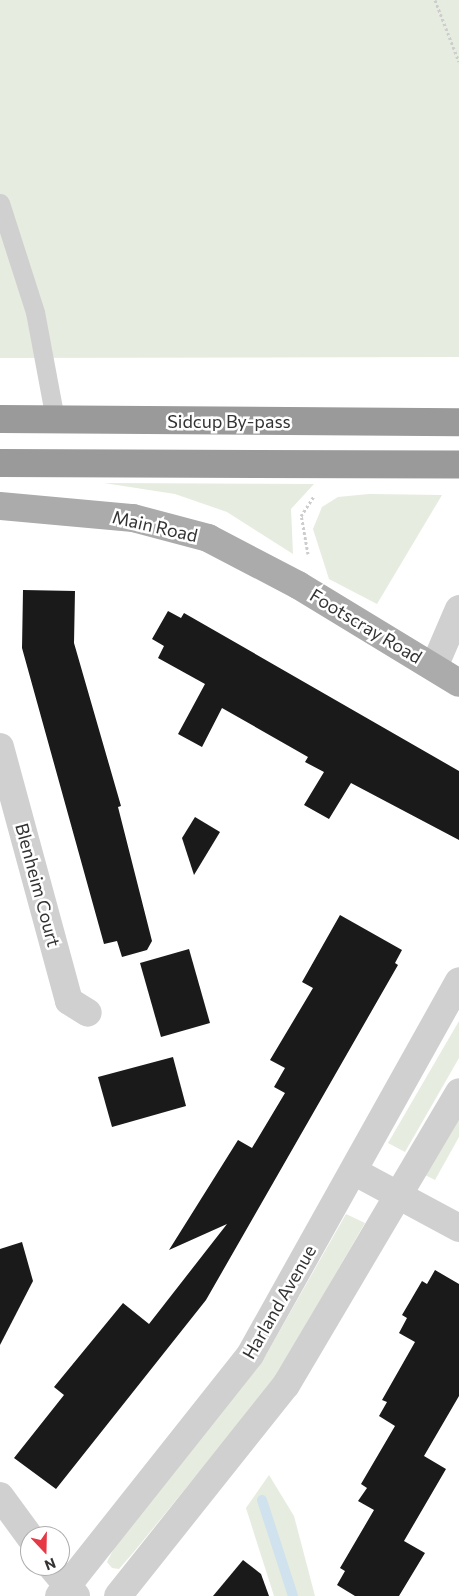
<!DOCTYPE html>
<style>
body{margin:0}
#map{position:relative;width:459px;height:1596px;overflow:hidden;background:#fff;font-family:Commissioner,sans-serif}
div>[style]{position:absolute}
.green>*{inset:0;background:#e6ecdf}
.stream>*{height:10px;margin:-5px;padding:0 5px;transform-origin:5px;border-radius:5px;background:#cfe2ee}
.building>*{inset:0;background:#1a1a1a}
.path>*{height:3px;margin-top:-1.5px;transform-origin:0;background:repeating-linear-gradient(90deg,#cdcdcd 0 2.5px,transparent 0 5px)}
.lane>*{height:19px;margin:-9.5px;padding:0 9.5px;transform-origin:9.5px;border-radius:9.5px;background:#d0d0d0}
.street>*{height:28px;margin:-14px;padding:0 14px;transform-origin:14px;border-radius:14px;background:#d0d0d0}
.primary>*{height:28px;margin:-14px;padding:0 14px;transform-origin:14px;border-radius:14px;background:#ababab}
.highway>*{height:28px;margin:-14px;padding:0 14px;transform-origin:14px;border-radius:14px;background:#9a9a9a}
span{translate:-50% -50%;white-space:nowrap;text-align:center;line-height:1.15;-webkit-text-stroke:5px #fff;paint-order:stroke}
.street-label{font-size:18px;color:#333}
.north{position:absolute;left:20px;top:1526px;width:50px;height:50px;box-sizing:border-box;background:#fff;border:1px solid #adadad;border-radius:50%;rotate:159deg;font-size:14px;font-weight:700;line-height:20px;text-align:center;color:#333}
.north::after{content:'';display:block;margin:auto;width:18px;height:22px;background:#e63946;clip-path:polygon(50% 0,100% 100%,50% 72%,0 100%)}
</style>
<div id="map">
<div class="green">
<i style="clip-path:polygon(0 0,459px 0,459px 357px,0 358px)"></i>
<i style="clip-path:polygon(104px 483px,314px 484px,291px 509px,293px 554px,227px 512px,175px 494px)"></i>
<i style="clip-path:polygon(369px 494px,442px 495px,377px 604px,329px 579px,313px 529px,322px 507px,338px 497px)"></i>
<i style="clip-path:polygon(459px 1021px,459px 1058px,405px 1152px,388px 1143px)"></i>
<i style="clip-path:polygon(459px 1104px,459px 1137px,435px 1180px,423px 1174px)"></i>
<i style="clip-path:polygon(346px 1214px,365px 1223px,274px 1380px,133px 1553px,119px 1569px,112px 1568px,107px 1562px,117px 1542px,266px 1355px)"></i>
<i style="clip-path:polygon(269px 1475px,294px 1516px,315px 1596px,274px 1596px,246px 1508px)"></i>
</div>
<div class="stream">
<i style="left:262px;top:1500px;width:101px;rotate:72.1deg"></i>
</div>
<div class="building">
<i style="clip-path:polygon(23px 590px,75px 591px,74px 643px,121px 806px,118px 807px,152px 941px,147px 950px,122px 957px,117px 941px,104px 944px,22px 648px)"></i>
<i style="clip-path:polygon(168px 611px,181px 618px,184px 613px,459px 771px,459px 840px,351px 783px,329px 819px,304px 805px,324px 772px,305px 762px,308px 757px,222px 708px,202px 747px,178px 734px,205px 684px,158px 658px,164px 646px,152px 639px)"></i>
<i style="clip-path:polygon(195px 817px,220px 832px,194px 875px,182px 838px)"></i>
<i style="clip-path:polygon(340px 915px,402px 950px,395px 963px,398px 965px,206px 1300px,56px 1489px,14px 1458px,64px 1395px,54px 1387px,123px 1303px,149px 1324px,227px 1224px,169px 1250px,238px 1140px,252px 1148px,285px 1093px,274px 1087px,285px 1068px,270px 1060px,313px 988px,302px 982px)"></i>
<i style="clip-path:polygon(189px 949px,210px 1023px,161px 1037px,140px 963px)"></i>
<i style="clip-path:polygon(173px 1057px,186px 1106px,112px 1127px,98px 1077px)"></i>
<i style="clip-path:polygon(22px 1242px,33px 1281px,0 1345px,0 1249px)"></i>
<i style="clip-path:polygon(435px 1270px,459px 1284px,459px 1396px,424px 1456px,446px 1469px,404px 1541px,425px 1553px,399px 1596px,355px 1596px,337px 1585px,345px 1571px,340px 1568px,374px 1510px,358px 1501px,367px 1488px,361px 1484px,395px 1426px,379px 1416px,387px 1402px,382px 1400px,415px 1342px,399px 1333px,407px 1318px,402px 1315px,422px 1281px,427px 1284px)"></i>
<i style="clip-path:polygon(243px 1560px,261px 1574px,269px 1596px,213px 1596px)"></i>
</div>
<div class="path">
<i style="left:435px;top:0;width:66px;rotate:68.8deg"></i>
<i style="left:308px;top:554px;width:39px;rotate:-100deg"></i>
<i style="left:301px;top:516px;width:24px;rotate:-57deg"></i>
</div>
<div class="lane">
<i style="left:0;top:203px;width:114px;rotate:72.2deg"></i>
<i style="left:35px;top:312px;width:109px;rotate:79.4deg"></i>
</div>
<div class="street">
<i style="left:434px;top:667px;width:63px;rotate:-66.7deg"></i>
<i style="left:0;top:747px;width:263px;rotate:74.8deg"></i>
<i style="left:69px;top:1001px;width:22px;rotate:32deg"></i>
<i style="left:355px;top:1172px;width:118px;rotate:28.3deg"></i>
<i style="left:0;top:1496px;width:51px;rotate:53.8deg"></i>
<i style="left:51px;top:1566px;width:39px;rotate:50deg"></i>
<i style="left:59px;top:1596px;width:308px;rotate:-51.6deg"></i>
<i style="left:250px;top:1355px;width:428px;rotate:-60.8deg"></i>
<i style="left:118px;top:1596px;width:270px;rotate:-51.5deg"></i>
<i style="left:286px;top:1385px;width:340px;rotate:-59.4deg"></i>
</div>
<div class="primary">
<i style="left:0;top:506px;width:134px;rotate:5.2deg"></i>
<i style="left:133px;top:518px;width:78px;rotate:14.9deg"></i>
<i style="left:208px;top:538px;width:102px;rotate:27.6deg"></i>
<i style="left:298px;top:585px;width:188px;rotate:31.3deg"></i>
</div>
<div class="highway">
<i style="left:0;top:419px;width:459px;rotate:0.4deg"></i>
<i style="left:0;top:463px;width:459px;rotate:0.2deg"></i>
</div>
<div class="street-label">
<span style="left:229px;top:421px">Sidcup By-pass</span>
<span style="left:155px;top:526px;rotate:13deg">Main Road</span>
<span style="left:366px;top:626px;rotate:31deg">Footscray Road</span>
<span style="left:38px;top:885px;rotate:75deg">Blenheim Court</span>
<span style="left:279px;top:1302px;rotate:-60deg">Harland Avenue</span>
</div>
<div class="north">N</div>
</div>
